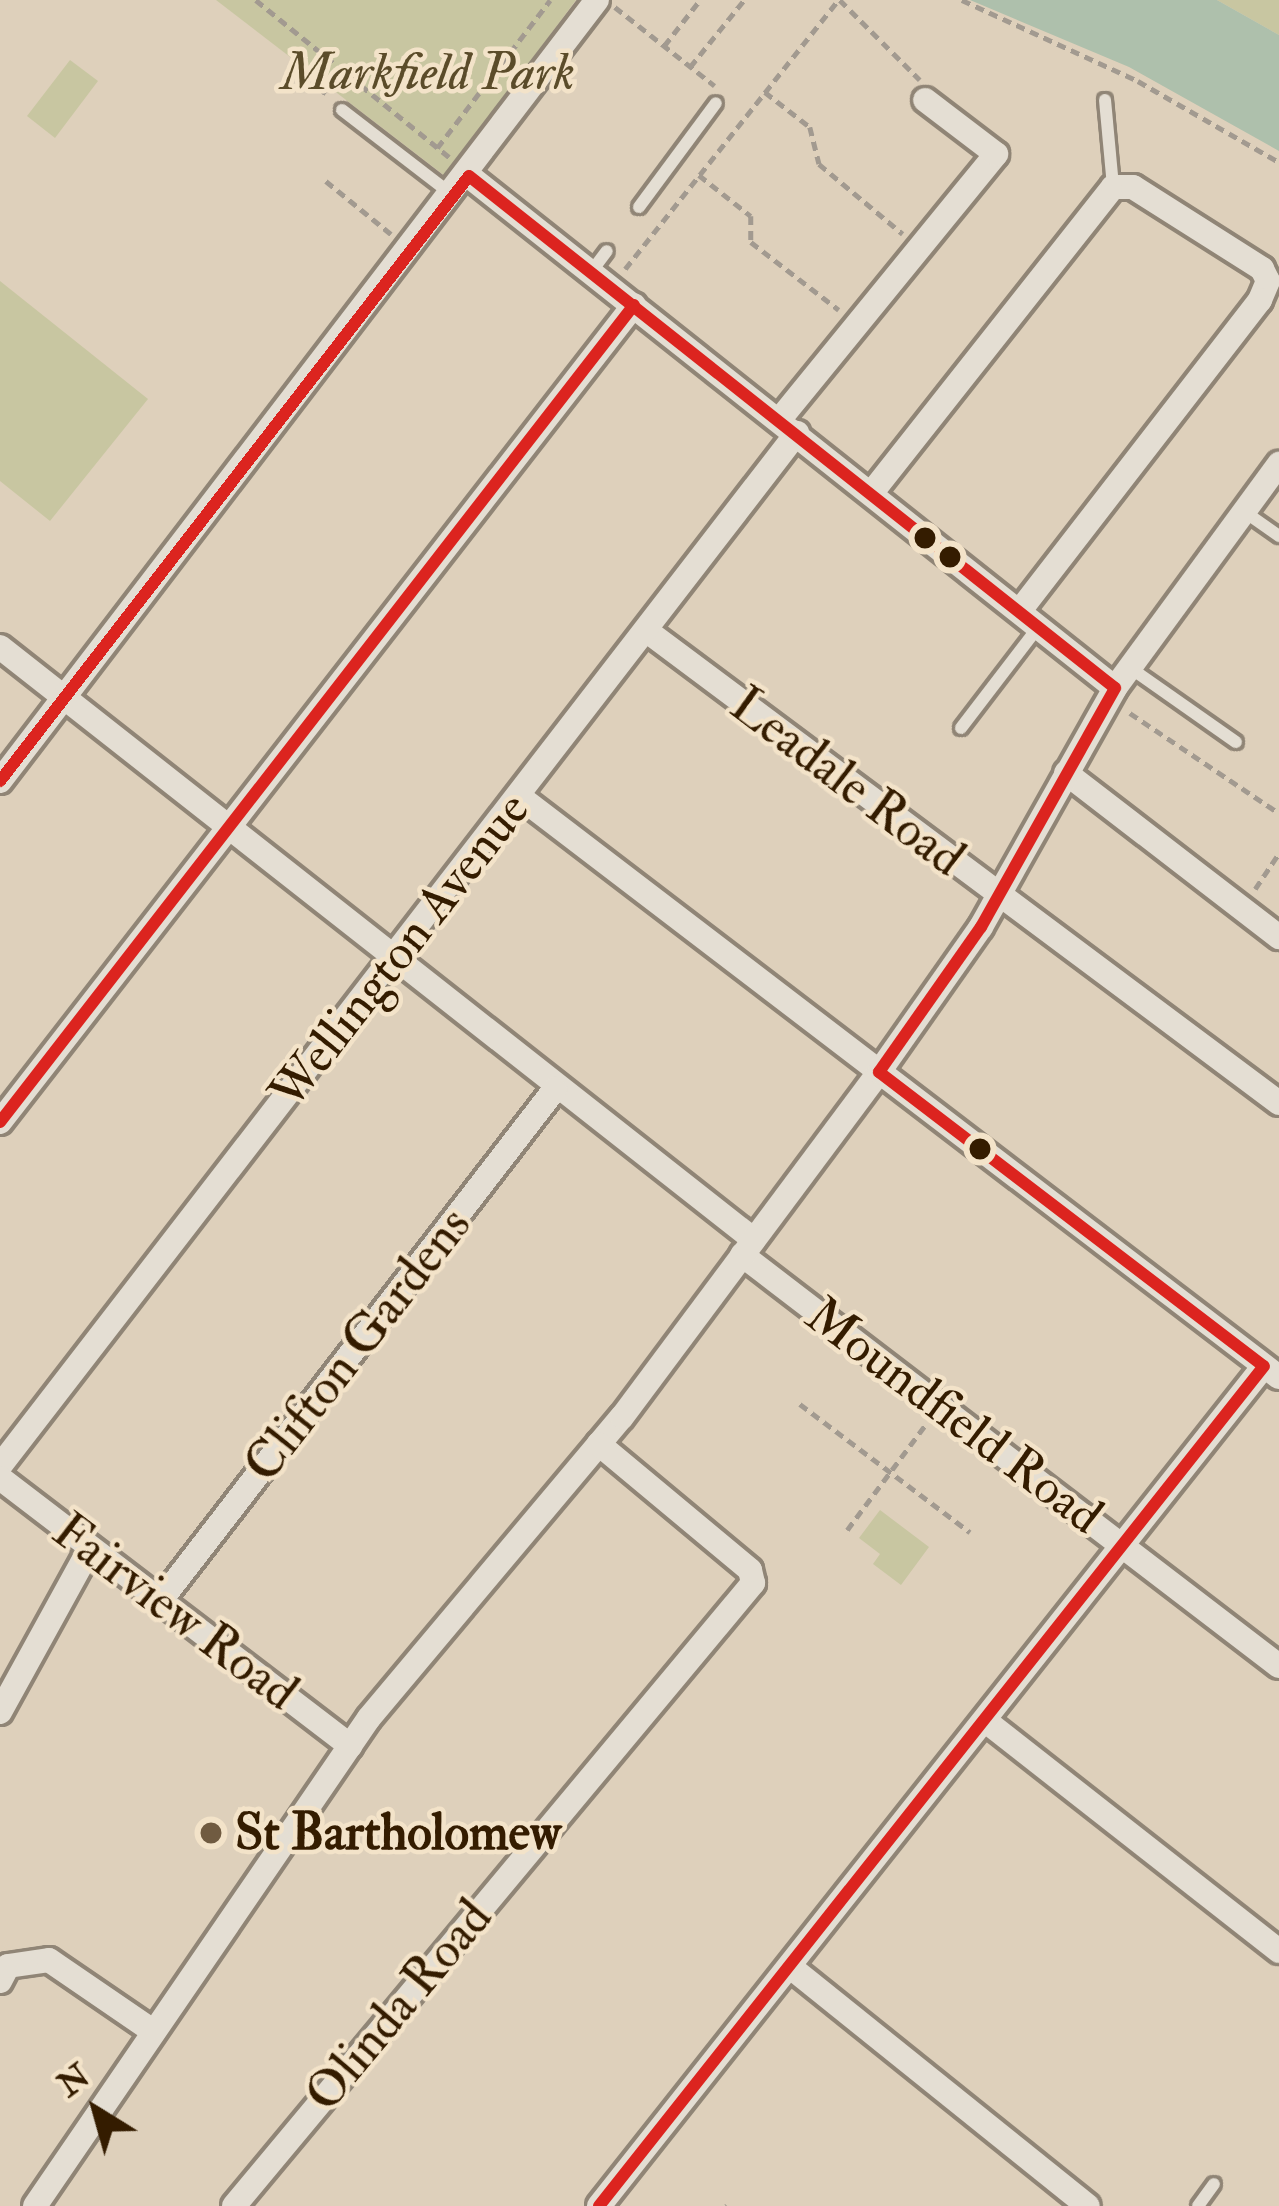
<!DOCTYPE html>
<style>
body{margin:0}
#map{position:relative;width:1279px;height:2206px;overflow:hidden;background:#ded0bb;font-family:"IM FELL Double Pica",serif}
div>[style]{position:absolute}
.green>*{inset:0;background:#c8c6a1}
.water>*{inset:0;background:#aec0ac}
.path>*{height:4.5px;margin-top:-2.25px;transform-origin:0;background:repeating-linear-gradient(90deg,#a29a90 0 9px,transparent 0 15px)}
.roads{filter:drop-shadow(3px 0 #908576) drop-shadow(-3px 0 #908576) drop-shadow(0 3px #908576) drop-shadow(0 -3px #908576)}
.service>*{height:12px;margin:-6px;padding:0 6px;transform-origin:6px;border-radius:6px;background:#e4ded3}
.minor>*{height:24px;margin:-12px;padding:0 12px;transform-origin:12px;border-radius:12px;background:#e4ded3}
.bus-1>*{height:12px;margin:-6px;padding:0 6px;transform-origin:6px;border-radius:6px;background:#dc241f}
.dots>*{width:33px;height:33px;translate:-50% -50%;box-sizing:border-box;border:6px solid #f3e3c9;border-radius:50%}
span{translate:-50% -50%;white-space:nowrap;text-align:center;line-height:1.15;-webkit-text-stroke:9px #f3e3c9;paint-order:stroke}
.park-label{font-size:51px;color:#5b4c2a;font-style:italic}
.street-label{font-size:51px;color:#341c00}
.poi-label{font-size:51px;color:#341c00;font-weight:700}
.left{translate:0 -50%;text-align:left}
.north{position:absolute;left:36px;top:2050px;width:120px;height:120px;-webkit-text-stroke:9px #f3e3c9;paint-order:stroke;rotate:323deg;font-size:33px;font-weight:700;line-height:48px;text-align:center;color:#341c00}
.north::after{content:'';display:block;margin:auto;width:42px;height:54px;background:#341c00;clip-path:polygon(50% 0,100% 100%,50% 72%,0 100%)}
</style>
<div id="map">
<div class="green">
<i style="clip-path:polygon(216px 0,576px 0,445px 176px)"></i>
<i style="clip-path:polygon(1217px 0,1279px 0,1279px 35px)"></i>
<i style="clip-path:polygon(70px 60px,98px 81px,55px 138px,27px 116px)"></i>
<i style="clip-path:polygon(0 281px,148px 399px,50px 521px,0 481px)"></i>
<i style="clip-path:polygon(880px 1510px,929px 1547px,901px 1585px,873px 1564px,880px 1554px,859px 1538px)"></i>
</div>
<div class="water">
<i style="clip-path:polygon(970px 0,1217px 0,1279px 35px,1279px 151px,1129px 67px)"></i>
</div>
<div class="path">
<i style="left:256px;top:0;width:249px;rotate:39.1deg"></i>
<i style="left:840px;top:0;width:113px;rotate:45deg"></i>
<i style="left:962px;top:0;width:194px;rotate:24.7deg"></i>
<i style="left:1138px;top:81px;width:163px;rotate:29.9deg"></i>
<i style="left:615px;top:7px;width:127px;rotate:38.3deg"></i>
<i style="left:664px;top:46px;width:58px;rotate:-52deg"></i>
<i style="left:690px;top:67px;width:86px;rotate:-51.1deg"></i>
<i style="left:765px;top:92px;width:57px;rotate:37.9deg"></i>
<i style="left:810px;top:127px;width:38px;rotate:76deg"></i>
<i style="left:819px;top:164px;width:109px;rotate:39.8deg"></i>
<i style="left:322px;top:94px;width:33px;rotate:-52deg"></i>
<i style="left:437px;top:148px;width:186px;rotate:-52.6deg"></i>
<i style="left:699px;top:175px;width:66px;rotate:38.3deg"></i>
<i style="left:751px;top:216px;width:26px;rotate:90deg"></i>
<i style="left:751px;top:242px;width:111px;rotate:37.7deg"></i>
<i style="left:326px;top:181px;width:84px;rotate:39.2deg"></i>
<i style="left:625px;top:269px;width:343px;rotate:-51.6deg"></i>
<i style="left:1130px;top:713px;width:179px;rotate:33.9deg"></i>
<i style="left:1255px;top:889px;width:43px;rotate:-56.3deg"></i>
<i style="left:800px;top:1404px;width:213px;rotate:37deg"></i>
<i style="left:847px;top:1530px;width:132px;rotate:-53.3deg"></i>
<i style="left:726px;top:2206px;width:1px;rotate:-45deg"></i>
</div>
<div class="roads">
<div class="service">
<i style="left:1105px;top:100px;width:87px;rotate:84.7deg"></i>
<i style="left:342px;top:110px;width:138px;rotate:37.6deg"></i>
<i style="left:639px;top:207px;width:129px;rotate:-53.5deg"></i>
<i style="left:591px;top:272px;width:26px;rotate:-53deg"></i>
<i style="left:1245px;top:512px;width:42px;rotate:35.2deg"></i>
<i style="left:1132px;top:669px;width:127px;rotate:35.1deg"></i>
<i style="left:961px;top:728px;width:128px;rotate:-52.6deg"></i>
<i style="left:1198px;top:2206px;width:27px;rotate:-54deg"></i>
</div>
<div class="minor">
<i style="left:469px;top:176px;width:824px;rotate:38.4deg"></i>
<i style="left:780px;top:419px;width:342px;rotate:-50.8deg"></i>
<i style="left:996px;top:154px;width:89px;rotate:-142.7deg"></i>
<i style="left:873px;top:491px;width:387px;rotate:-51.7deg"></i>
<i style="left:1113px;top:187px;width:20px"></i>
<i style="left:1133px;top:187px;width:153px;rotate:32.4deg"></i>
<i style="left:1262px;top:269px;width:13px;rotate:63deg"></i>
<i style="left:1268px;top:281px;width:21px;rotate:113deg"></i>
<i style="left:1260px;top:300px;width:393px;rotate:127.7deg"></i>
<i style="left:647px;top:631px;width:789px;rotate:36.75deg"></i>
<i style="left:0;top:647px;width:959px;rotate:38.18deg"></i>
<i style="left:1066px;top:773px;width:269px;rotate:37.6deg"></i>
<i style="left:0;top:781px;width:983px;rotate:-52.61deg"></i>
<i style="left:520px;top:797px;width:955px;rotate:37.39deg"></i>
<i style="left:0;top:1122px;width:1034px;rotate:-52.19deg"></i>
<i style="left:742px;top:1255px;width:676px;rotate:37.43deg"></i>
<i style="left:0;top:1466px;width:1305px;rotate:-52.35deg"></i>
<i style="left:0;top:1478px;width:441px;rotate:37.4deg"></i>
<i style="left:161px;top:1600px;width:645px;rotate:-52.37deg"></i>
<i style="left:0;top:1712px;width:187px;rotate:-61.2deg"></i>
<i style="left:987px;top:1722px;width:371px;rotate:38.1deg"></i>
<i style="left:793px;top:1969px;width:378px;rotate:38.8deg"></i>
<i style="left:0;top:1981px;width:17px;rotate:-62deg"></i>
<i style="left:8px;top:1966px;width:41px;rotate:-8.3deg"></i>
<i style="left:49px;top:1960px;width:127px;rotate:34.4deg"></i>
<i style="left:35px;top:2206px;width:591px;rotate:-55.61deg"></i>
<i style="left:369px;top:1718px;width:393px;rotate:-50deg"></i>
<i style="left:622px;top:1417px;width:430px;rotate:-53.3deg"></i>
<i style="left:879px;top:1072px;width:177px;rotate:-54.9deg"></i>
<i style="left:981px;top:927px;width:274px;rotate:-60.7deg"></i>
<i style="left:1115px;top:688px;width:278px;rotate:-53.8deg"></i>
<i style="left:234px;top:2206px;width:811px;rotate:-50.2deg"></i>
<i style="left:753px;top:1583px;width:13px;rotate:-103deg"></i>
<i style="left:750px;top:1570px;width:197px;rotate:-140.2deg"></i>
<i style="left:599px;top:2206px;width:1071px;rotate:-51.63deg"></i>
</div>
</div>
<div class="bus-1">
<i style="left:0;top:781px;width:765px;rotate:-52.22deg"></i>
<i style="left:469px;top:176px;width:824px;rotate:38.4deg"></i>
<i style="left:879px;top:1072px;width:484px;rotate:37.4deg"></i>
<i style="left:879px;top:1072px;width:177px;rotate:-54.9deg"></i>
<i style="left:981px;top:927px;width:274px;rotate:-60.7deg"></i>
<i style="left:0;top:1122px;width:1034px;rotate:-52.19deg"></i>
<i style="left:599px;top:2206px;width:1071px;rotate:-51.63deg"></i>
</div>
<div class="dots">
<i style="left:925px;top:538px;background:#341c00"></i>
<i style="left:950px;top:557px;background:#341c00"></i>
<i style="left:980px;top:1149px;background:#341c00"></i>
<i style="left:211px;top:1833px;background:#705b41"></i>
</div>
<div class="park-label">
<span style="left:428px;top:73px">Markfield Park</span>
</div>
<div class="street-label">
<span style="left:847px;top:782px;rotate:37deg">Leadale Road</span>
<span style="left:400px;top:951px;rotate:-52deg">Wellington Avenue</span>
<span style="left:358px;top:1345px;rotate:-52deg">Clifton Gardens</span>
<span style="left:954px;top:1416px;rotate:37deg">Moundfield Road</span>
<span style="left:175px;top:1612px;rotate:37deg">Fairview Road</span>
<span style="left:399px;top:2006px;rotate:-50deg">Olinda Road</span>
</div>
<div class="poi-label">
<span class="left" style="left:235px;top:1833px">St Bartholomew</span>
</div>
<div class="north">N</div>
</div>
